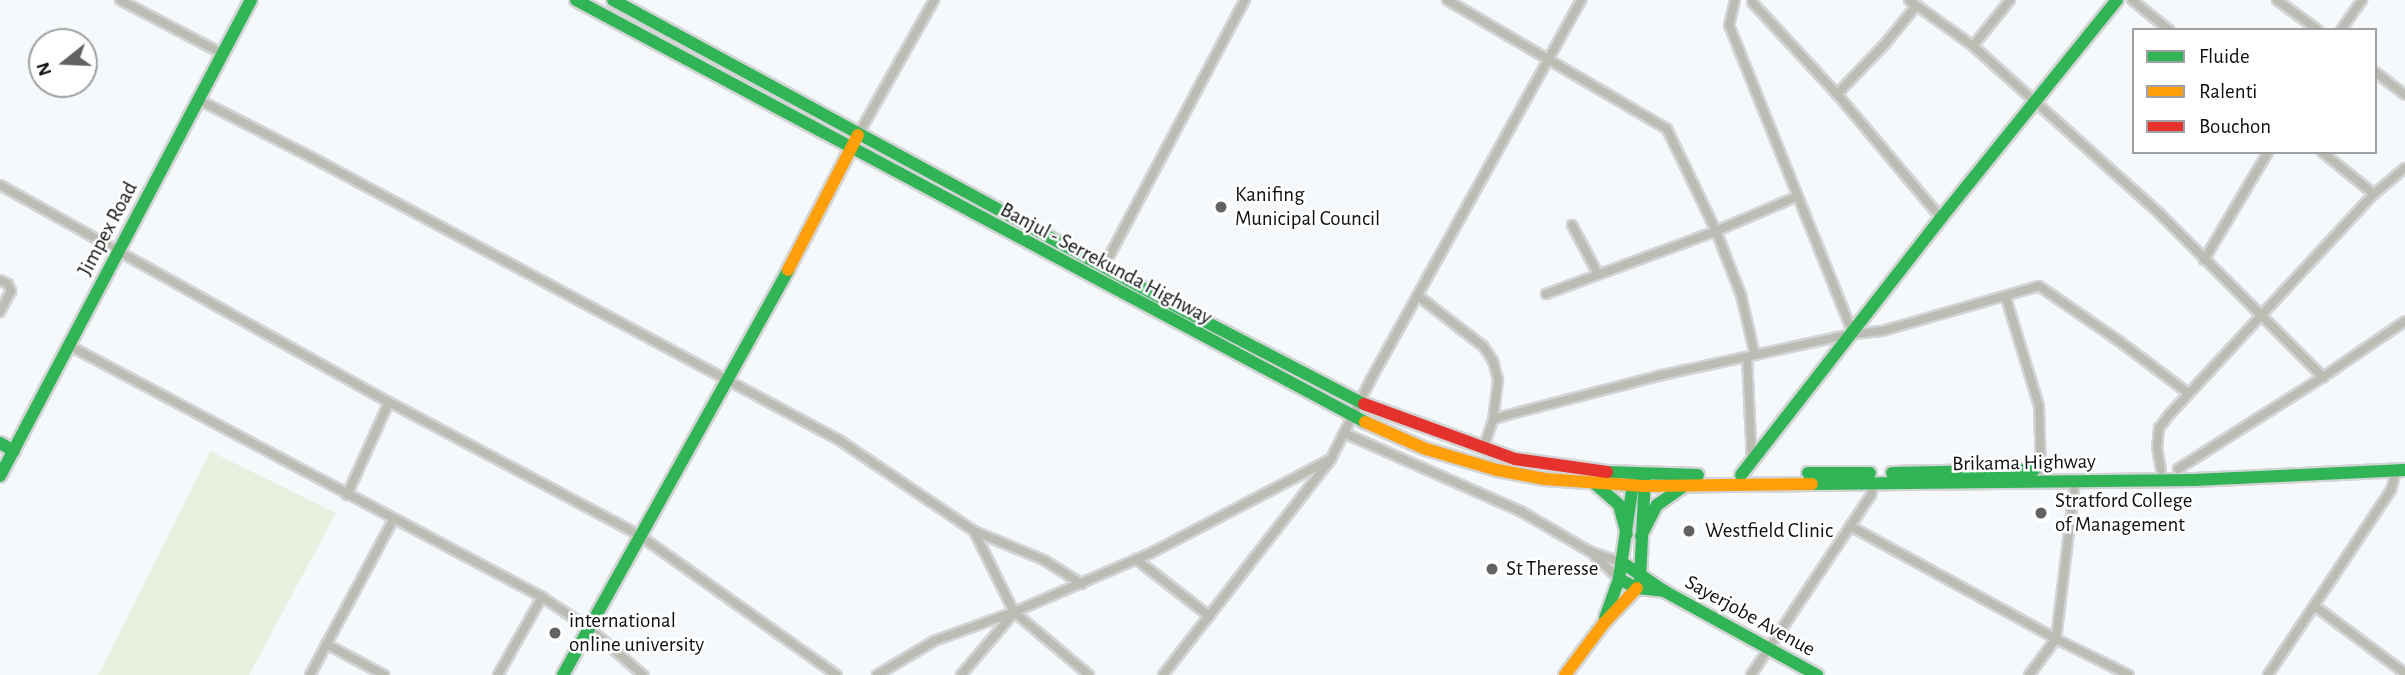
<!DOCTYPE html>
<style>
body{margin:0}
#map{position:relative;width:2405px;height:675px;overflow:hidden;background:#f6f9fb;font-family:"Alegreya Sans",sans-serif}
div>[style]{position:absolute}
.green>*{inset:0;background:#e9f0e0}
.roads{filter:drop-shadow(2px 0 #d2d4d5) drop-shadow(-2px 0 #d2d4d5) drop-shadow(0 2px #d2d4d5) drop-shadow(0 -2px #d2d4d5)}
.street>*{height:8px;margin:-4px;padding:0 4px;transform-origin:4px;border-radius:4px;background:#bdbcb4}
.fast>*{height:12px;margin:-6px;padding:0 6px;transform-origin:6px;border-radius:6px;background:#30b455}
.slow>*{height:12px;margin:-6px;padding:0 6px;transform-origin:6px;border-radius:6px;background:#ff9f0a}
.jam>*{height:12px;margin:-6px;padding:0 6px;transform-origin:6px;border-radius:6px;background:#e5322d}
.dots>*{width:19px;height:19px;translate:-50% -50%;box-sizing:border-box;border:4px solid #fff;border-radius:50%}
span{translate:-50% -50%;white-space:nowrap;text-align:center;line-height:1.15;-webkit-text-stroke:5px #fff;paint-order:stroke}
.poi-label{font-size:21px;color:#0f1113}
.left{translate:0 -50%;text-align:left}
.street-label{font-size:21px;color:#0f1113}
.legend{position:absolute;left:2132px;top:28px;width:245px;height:126px;box-sizing:border-box;background:#fff;border:2px solid #9fa0a1;margin:0;padding:9px 12px;list-style:none;font-size:21px;color:#0f1113}
.legend li{display:flex;align-items:center;gap:14px;height:35px}
.legend b{width:35px;border:2px solid #9fa0a1}
.north{position:absolute;left:28px;top:28px;width:70px;height:70px;box-sizing:border-box;background:#fff;border:2px solid #9fa0a1;border-radius:50%;rotate:252deg;font-size:19px;font-weight:700;line-height:28px;text-align:center;color:#0f1113}
.north::after{content:'';display:block;margin:auto;width:24px;height:32px;background:#606264;clip-path:polygon(50% 0,100% 100%,50% 72%,0 100%)}
</style>
<div id="map">
<div class="green">
<i style="clip-path:polygon(210px 451px,336px 513px,249px 675px,98px 675px)"></i>
</div>
<div class="roads">
<div class="street">
<i style="left:120px;top:0;width:116px;rotate:27.7deg"></i>
<i style="left:1447px;top:0;width:255px;rotate:30.4deg"></i>
<i style="left:1667px;top:129px;width:113px;rotate:64.3deg"></i>
<i style="left:1716px;top:231px;width:69px;rotate:68.7deg"></i>
<i style="left:1741px;top:295px;width:62px;rotate:76.9deg"></i>
<i style="left:1735px;top:0;width:26px;rotate:103deg"></i>
<i style="left:1729px;top:25px;width:333px;rotate:68.1deg"></i>
<i style="left:1853px;top:334px;width:29px;rotate:-6deg"></i>
<i style="left:1882px;top:331px;width:163px;rotate:-16deg"></i>
<i style="left:2039px;top:286px;width:97px;rotate:34.5deg"></i>
<i style="left:2119px;top:341px;width:86px;rotate:37deg"></i>
<i style="left:1909px;top:0;width:79px;rotate:35.7deg"></i>
<i style="left:1973px;top:46px;width:251px;rotate:41.9deg"></i>
<i style="left:2160px;top:214px;width:231px;rotate:45deg"></i>
<i style="left:2132px;top:0;width:48px;rotate:39deg"></i>
<i style="left:2277px;top:0;width:51px;rotate:36.2deg"></i>
<i style="left:1752px;top:2px;width:125px;rotate:47.3deg"></i>
<i style="left:1837px;top:94px;width:162px;rotate:50deg"></i>
<i style="left:2341px;top:30px;width:37px;rotate:-55deg"></i>
<i style="left:1973px;top:46px;width:59px;rotate:-51.2deg"></i>
<i style="left:2375px;top:72px;width:38px;rotate:37deg"></i>
<i style="left:1837px;top:94px;width:69px;rotate:-46.2deg"></i>
<i style="left:1885px;top:44px;width:49px;rotate:-50.8deg"></i>
<i style="left:197px;top:99px;width:128px;rotate:27deg"></i>
<i style="left:311px;top:157px;width:599px;rotate:28.19deg"></i>
<i style="left:839px;top:440px;width:163px;rotate:34deg"></i>
<i style="left:974px;top:531px;width:90px;rotate:63.7deg"></i>
<i style="left:1014px;top:612px;width:98px;rotate:40deg"></i>
<i style="left:858px;top:135px;width:155px;rotate:-60.6deg"></i>
<i style="left:2322px;top:152px;width:67px;rotate:38.9deg"></i>
<i style="left:0;top:185px;width:445px;rotate:29.2deg"></i>
<i style="left:389px;top:402px;width:283px;rotate:28deg"></i>
<i style="left:639px;top:535px;width:242px;rotate:35.3deg"></i>
<i style="left:1572px;top:225px;width:53px;rotate:62deg"></i>
<i style="left:2204px;top:260px;width:126px;rotate:-59.3deg"></i>
<i style="left:1104px;top:266px;width:301px;rotate:-62.1deg"></i>
<i style="left:0;top:280px;width:9px;rotate:27deg"></i>
<i style="left:8px;top:284px;width:8px;rotate:67deg"></i>
<i style="left:11px;top:291px;width:24px;rotate:118deg"></i>
<i style="left:1546px;top:294px;width:181px;rotate:-20.3deg"></i>
<i style="left:1716px;top:231px;width:89px;rotate:-23.1deg"></i>
<i style="left:1418px;top:296px;width:82px;rotate:37.6deg"></i>
<i style="left:1483px;top:346px;width:18px;rotate:56deg"></i>
<i style="left:1493px;top:361px;width:20px;rotate:75deg"></i>
<i style="left:1498px;top:380px;width:40px;rotate:97.1deg"></i>
<i style="left:2006px;top:298px;width:113px;rotate:73deg"></i>
<i style="left:2039px;top:406px;width:64px;rotate:88.2deg"></i>
<i style="left:68px;top:345px;width:537px;rotate:28deg"></i>
<i style="left:542px;top:597px;width:56px;rotate:33.4deg"></i>
<i style="left:589px;top:628px;width:72px;rotate:41deg"></i>
<i style="left:1747px;top:357px;width:105px;rotate:87.3deg"></i>
<i style="left:1344px;top:433px;width:195px;rotate:23.9deg"></i>
<i style="left:1522px;top:512px;width:78px;rotate:30.2deg"></i>
<i style="left:1589px;top:551px;width:36px;rotate:19deg"></i>
<i style="left:1483px;top:449px;width:31px;rotate:-71deg"></i>
<i style="left:1493px;top:420px;width:8px;rotate:-23deg"></i>
<i style="left:1500px;top:417px;width:167px;rotate:-14.5deg"></i>
<i style="left:1662px;top:375px;width:194px;rotate:-12.2deg"></i>
<i style="left:2178px;top:469px;width:172px;rotate:-32.4deg"></i>
<i style="left:2323px;top:377px;width:99px;rotate:-34.3deg"></i>
<i style="left:2161px;top:470px;width:22px;rotate:-100deg"></i>
<i style="left:2157px;top:448px;width:20px;rotate:-84deg"></i>
<i style="left:2159px;top:428px;width:16px;rotate:-52deg"></i>
<i style="left:2169px;top:415px;width:301px;rotate:-47.2deg"></i>
<i style="left:2374px;top:194px;width:40px;rotate:-40deg"></i>
<i style="left:347px;top:495px;width:102px;rotate:-65.7deg"></i>
<i style="left:1850px;top:526px;width:235px;rotate:28.7deg"></i>
<i style="left:2056px;top:639px;width:81px;rotate:26.3deg"></i>
<i style="left:974px;top:531px;width:76px;rotate:22.5deg"></i>
<i style="left:1044px;top:560px;width:45px;rotate:32.3deg"></i>
<i style="left:1592px;top:553px;width:37px;rotate:44deg"></i>
<i style="left:1136px;top:559px;width:93px;rotate:38deg"></i>
<i style="left:2316px;top:607px;width:111px;rotate:36.6deg"></i>
<i style="left:326px;top:644px;width:66px;rotate:28.1deg"></i>
<i style="left:310px;top:675px;width:176px;rotate:-61.8deg"></i>
<i style="left:498px;top:675px;width:90px;rotate:-60.6deg"></i>
<i style="left:877px;top:675px;width:66px;rotate:-30.8deg"></i>
<i style="left:934px;top:641px;width:85px;rotate:-19.9deg"></i>
<i style="left:1014px;top:612px;width:149px;rotate:-23.3deg"></i>
<i style="left:1151px;top:553px;width:201px;rotate:-27.6deg"></i>
<i style="left:961px;top:675px;width:79px;rotate:-49.6deg"></i>
<i style="left:1163px;top:675px;width:274px;rotate:-52.1deg"></i>
<i style="left:1331px;top:459px;width:87px;rotate:-63.4deg"></i>
<i style="left:1370px;top:381px;width:436px;rotate:-61deg"></i>
<i style="left:1751px;top:675px;width:216px;rotate:-56.3deg"></i>
<i style="left:1871px;top:495px;width:12px;rotate:-76deg"></i>
<i style="left:2029px;top:675px;width:45px;rotate:-53.1deg"></i>
<i style="left:2056px;top:639px;width:159px;rotate:-83.1deg"></i>
<i style="left:2268px;top:675px;width:222px;rotate:-56.4deg"></i>
<i style="left:2391px;top:490px;width:20px;rotate:-75deg"></i>
</div>
<div class="fast">
<i style="left:576px;top:0;width:895px;rotate:28.14deg"></i>
<i style="left:613px;top:0;width:651px;rotate:28.53deg"></i>
<i style="left:1185px;top:311px;width:202px;rotate:27.5deg"></i>
<i style="left:0;top:443px;width:16px;rotate:30deg"></i>
<i style="left:1607px;top:472px;width:91px;rotate:1.9deg"></i>
<i style="left:1808px;top:473px;width:62px"></i>
<i style="left:1892px;top:473px;width:142px;rotate:-1.2deg"></i>
<i style="left:1741px;top:475px;width:326px;rotate:-52.1deg"></i>
<i style="left:1941px;top:218px;width:280px;rotate:-51.1deg"></i>
<i style="left:0;top:476px;width:538px;rotate:-62.2deg"></i>
<i style="left:1634px;top:477px;width:103px;rotate:98.4deg"></i>
<i style="left:1619px;top:579px;width:20px;rotate:27deg"></i>
<i style="left:1637px;top:588px;width:27px;rotate:6deg"></i>
<i style="left:1594px;top:483px;width:33px;rotate:41deg"></i>
<i style="left:1619px;top:505px;width:30px;rotate:75deg"></i>
<i style="left:1812px;top:484px;width:382px;rotate:-0.6deg"></i>
<i style="left:2194px;top:480px;width:211px;rotate:-2.7deg"></i>
<i style="left:1641px;top:536px;width:35px;rotate:-63deg"></i>
<i style="left:1657px;top:505px;width:35px;rotate:-35deg"></i>
<i style="left:1623px;top:563px;width:50px;rotate:34.3deg"></i>
<i style="left:1664px;top:591px;width:175px;rotate:28.8deg"></i>
<i style="left:1640px;top:578px;width:101px;rotate:-87.2deg"></i>
<i style="left:1605px;top:618px;width:41px;rotate:-70.3deg"></i>
<i style="left:563px;top:675px;width:463px;rotate:-60.9deg"></i>
</div>
<div class="slow">
<i style="left:788px;top:270px;width:152px;rotate:-62.6deg"></i>
<i style="left:1365px;top:422px;width:67px;rotate:23.9deg"></i>
<i style="left:1426px;top:449px;width:74px;rotate:16.5deg"></i>
<i style="left:1497px;top:470px;width:49px;rotate:10.6deg"></i>
<i style="left:1545px;top:479px;width:99px;rotate:4deg"></i>
<i style="left:1644px;top:486px;width:168px;rotate:-0.7deg"></i>
<i style="left:1565px;top:675px;width:65px;rotate:-53.1deg"></i>
<i style="left:1604px;top:623px;width:48px;rotate:-46.7deg"></i>
</div>
<div class="jam">
<i style="left:1364px;top:404px;width:161px;rotate:20deg"></i>
<i style="left:1515px;top:459px;width:93px;rotate:8deg"></i>
</div>
</div>
<div class="dots">
<i style="left:1221px;top:207px;background:#606264"></i>
<i style="left:2041px;top:513px;background:#606264"></i>
<i style="left:1689px;top:531px;background:#606264"></i>
<i style="left:1492px;top:569px;background:#606264"></i>
<i style="left:555px;top:633px;background:#606264"></i>
</div>
<div class="poi-label">
<span class="left" style="left:1235px;top:207px">Kanifing<br>Municipal Council</span>
<span class="left" style="left:2055px;top:513px">Stratford College<br>of Management</span>
<span class="left" style="left:1705px;top:531px">Westfield Clinic</span>
<span class="left" style="left:1506px;top:569px">St Theresse</span>
<span class="left" style="left:569px;top:633px">international<br>online university</span>
</div>
<div class="street-label">
<span style="left:108px;top:229px;rotate:-62deg">Jimpex Road</span>
<span style="left:1106px;top:264px;rotate:28deg">Banjul - Serrekunda Highway</span>
<span style="left:2024px;top:463px;rotate:-1deg">Brikama Highway</span>
<span style="left:1750px;top:616px;rotate:29deg">Sayerjobe Avenue</span>
</div>
<ul class="legend">
<li><b style="height:9px;background:#30b455"></b>Fluide</li>
<li><b style="height:9px;background:#ff9f0a"></b>Ralenti</li>
<li><b style="height:9px;background:#e5322d"></b>Bouchon</li>
</ul>
<div class="north">N</div>
</div>
